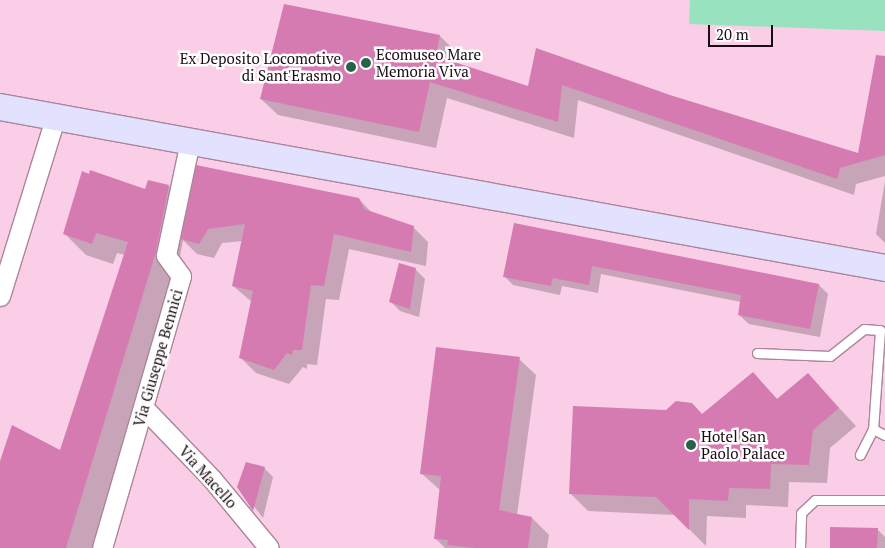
<!DOCTYPE html>
<style>
body{margin:0}
#map{position:relative;width:885px;height:548px;overflow:hidden;background:#f9cee6;font-family:"PT Serif",serif}
div>[style]{position:absolute}
.green>*{inset:0;background:#99e2c0}
.shadow>*{inset:0;background:#0003}
.building>*{inset:0;background:#d67bb2}
.roads{filter:drop-shadow(1px 0 #ac849b) drop-shadow(-1px 0 #ac849b) drop-shadow(0 1px #ac849b) drop-shadow(0 -1px #ac849b)}
.service>*{height:9px;margin:-4.5px;padding:0 4.5px;transform-origin:4.5px;border-radius:4.5px;background:#fff}
.minor>*{height:19px;margin:-9.5px;padding:0 9.5px;transform-origin:9.5px;border-radius:9.5px;background:#fff}
.secondary>*{height:26px;margin:-13px;padding:0 13px;transform-origin:13px;border-radius:13px;background:#e2e2fe}
.dots>*{width:14px;height:14px;translate:-50% -50%;box-sizing:border-box;border:2px solid #fefefe;border-radius:50%}
span{translate:-50% -50%;white-space:nowrap;text-align:center;line-height:1.15;-webkit-text-stroke:5px #fefefe;paint-order:stroke}
.poi-label{font-size:15px;color:#1a0c14}
.left{translate:0 -50%;text-align:left}
.right{translate:-100% -50%;text-align:right}
.street-label{font-size:15px;color:#1a0c14}
.scale{position:absolute;left:708px;top:25px;width:65px;height:22px;box-sizing:border-box;border:2px solid #1a0c14;border-top:0;padding-left:6px;font-size:15px;line-height:18px;white-space:nowrap;color:#1a0c14;-webkit-text-stroke:4px #fefefe;paint-order:stroke}
</style>
<div id="map">
<div class="green">
<i style="clip-path:polygon(690px 0,885px 0,885px 31px,689px 24px)"></i>
</div>
<div class="shadow">
<i style="clip-path:polygon(285px 5px,440px 36px,457px 53px,454px 63px,529px 88px,537px 50px,669px 96px,859px 155px,885px 76px,885px 176px,856px 184px,854px 195px,578px 100px,574px 138px,447px 98px,436px 148px,278px 115px,261px 99px)"></i>
<i style="clip-path:polygon(90px 176px,146px 190px,169px 186px,189px 207px,359px 199px,373px 214px,413px 227px,428px 242px,426px 266px,349px 249px,339px 300px,326px 299px,317px 365px,307px 364px,307px 369px,303px 367px,289px 384px,256px 373px,241px 358px,252px 302px,233px 286px,243px 241px,222px 243px,214px 258px,197px 254px,183px 240px,176px 277px,94px 548px,0 548px,0 465px,61px 452px,125px 255px,117px 253px,113px 264px,86px 255px,65px 234px)"></i>
<i style="clip-path:polygon(885px 181px,885px 243px,876px 234px)"></i>
<i style="clip-path:polygon(515px 225px,819px 285px,828px 294px,820px 337px,749px 324px,739px 315px,741px 302px,601px 274px,598px 293px,562px 286px,560px 295px,513px 285px,504px 276px)"></i>
<i style="clip-path:polygon(416px 270px,425px 279px,419px 317px,400px 311px,391px 302px)"></i>
<i style="clip-path:polygon(519px 359px,536px 375px,517px 515px,532px 518px,549px 535px,547px 548px,445px 548px,435px 538px,440px 490px,421px 473px)"></i>
<i style="clip-path:polygon(753px 374px,778px 400px,825px 393px,856px 426px,830px 448px,827px 483px,789px 482px,788px 507px,746px 505px,746px 518px,707px 516px,706px 546px,675px 515px,588px 511px,570px 493px,703px 415px)"></i>
<i style="clip-path:polygon(264px 468px,273px 477px,263px 518px,239px 487px)"></i>
<i style="clip-path:polygon(877px 529px,885px 537px,885px 548px,831px 548px)"></i>
</div>
<div class="building">
<i style="clip-path:polygon(284px 4px,440px 35px,436px 56px,528px 86px,536px 48px,670px 95px,858px 153px,876px 55px,885px 56px,885px 155px,840px 168px,837px 179px,562px 85px,558px 122px,430px 82px,419px 132px,260px 99px)"></i>
<i style="clip-path:polygon(196px 165px,359px 198px,364px 209px,414px 226px,411px 252px,334px 234px,324px 286px,311px 285px,302px 350px,293px 350px,292px 355px,287px 353px,274px 370px,239px 358px,253px 291px,232px 286px,245px 224px,208px 229px,199px 244px,181px 239px)"></i>
<i style="clip-path:polygon(90px 170px,145px 189px,148px 180px,169px 185px,155px 255px,66px 548px,0 548px,0 461px,12px 425px,60px 450px,128px 242px,96px 233px,92px 244px,63px 234px,82px 171px,89px 174px)"></i>
<i style="clip-path:polygon(514px 223px,819px 284px,810px 329px,738px 315px,741px 295px,592px 266px,589px 285px,553px 278px,551px 286px,503px 277px)"></i>
<i style="clip-path:polygon(399px 263px,416px 268px,410px 309px,389px 302px)"></i>
<i style="clip-path:polygon(436px 347px,520px 357px,499px 510px,532px 517px,528px 548px,476px 548px,447px 545px,448px 540px,434px 539px,441px 476px,420px 474px)"></i>
<i style="clip-path:polygon(753px 372px,777px 399px,808px 373px,839px 408px,813px 430px,809px 465px,771px 464px,770px 489px,729px 488px,728px 501px,689px 499px,689px 530px,656px 497px,569px 494px,573px 406px,666px 410px,676px 401px,692px 403px,702px 414px)"></i>
<i style="clip-path:polygon(246px 462px,265px 467px,253px 511px,237px 487px)"></i>
<i style="clip-path:polygon(830px 527px,878px 528px,877px 548px,830px 548px)"></i>
</div>
<div class="roads">
<div class="service">
<i style="left:757px;top:353px;width:73px;rotate:2.4deg"></i>
<i style="left:830px;top:356px;width:43px;rotate:-38.5deg"></i>
<i style="left:864px;top:329px;width:16px;rotate:4deg"></i>
<i style="left:880px;top:330px;width:99px;rotate:94deg"></i>
<i style="left:873px;top:429px;width:29px;rotate:117deg"></i>
<i style="left:873px;top:429px;width:13px;rotate:27deg"></i>
<i style="left:800px;top:548px;width:35px;rotate:-88deg"></i>
<i style="left:801px;top:513px;width:19px;rotate:-43deg"></i>
<i style="left:815px;top:500px;width:70px"></i>
</div>
<div class="minor">
<i style="left:0;top:296px;width:186px;rotate:-72.8deg"></i>
<i style="left:144px;top:408px;width:98px;rotate:46.2deg"></i>
<i style="left:212px;top:479px;width:89px;rotate:50.4deg"></i>
<i style="left:102px;top:548px;width:283px;rotate:-73.8deg"></i>
<i style="left:181px;top:276px;width:26px;rotate:-126deg"></i>
<i style="left:166px;top:255px;width:116px;rotate:-78.1deg"></i>
</div>
<div class="secondary">
<i style="left:0;top:107px;width:900px;rotate:10.31deg"></i>
</div>
</div>
<div class="dots">
<i style="left:366px;top:63px;background:#29624b"></i>
<i style="left:351px;top:67px;background:#29624b"></i>
<i style="left:691px;top:445px;background:#29624b"></i>
</div>
<div class="poi-label">
<span class="left" style="left:376px;top:63px">Ecomuseo Mare<br>Memoria Viva</span>
<span class="right" style="left:341px;top:67px">Ex Deposito Locomotive<br>di Sant'Erasmo</span>
<span class="left" style="left:701px;top:445px">Hotel San<br>Paolo Palace</span>
</div>
<div class="street-label">
<span style="left:158px;top:358px;rotate:-74deg">Via Giuseppe Bennici</span>
<span style="left:208px;top:477px;rotate:48deg">Via Macello</span>
</div>
<div class="scale">20 m</div>
</div>
